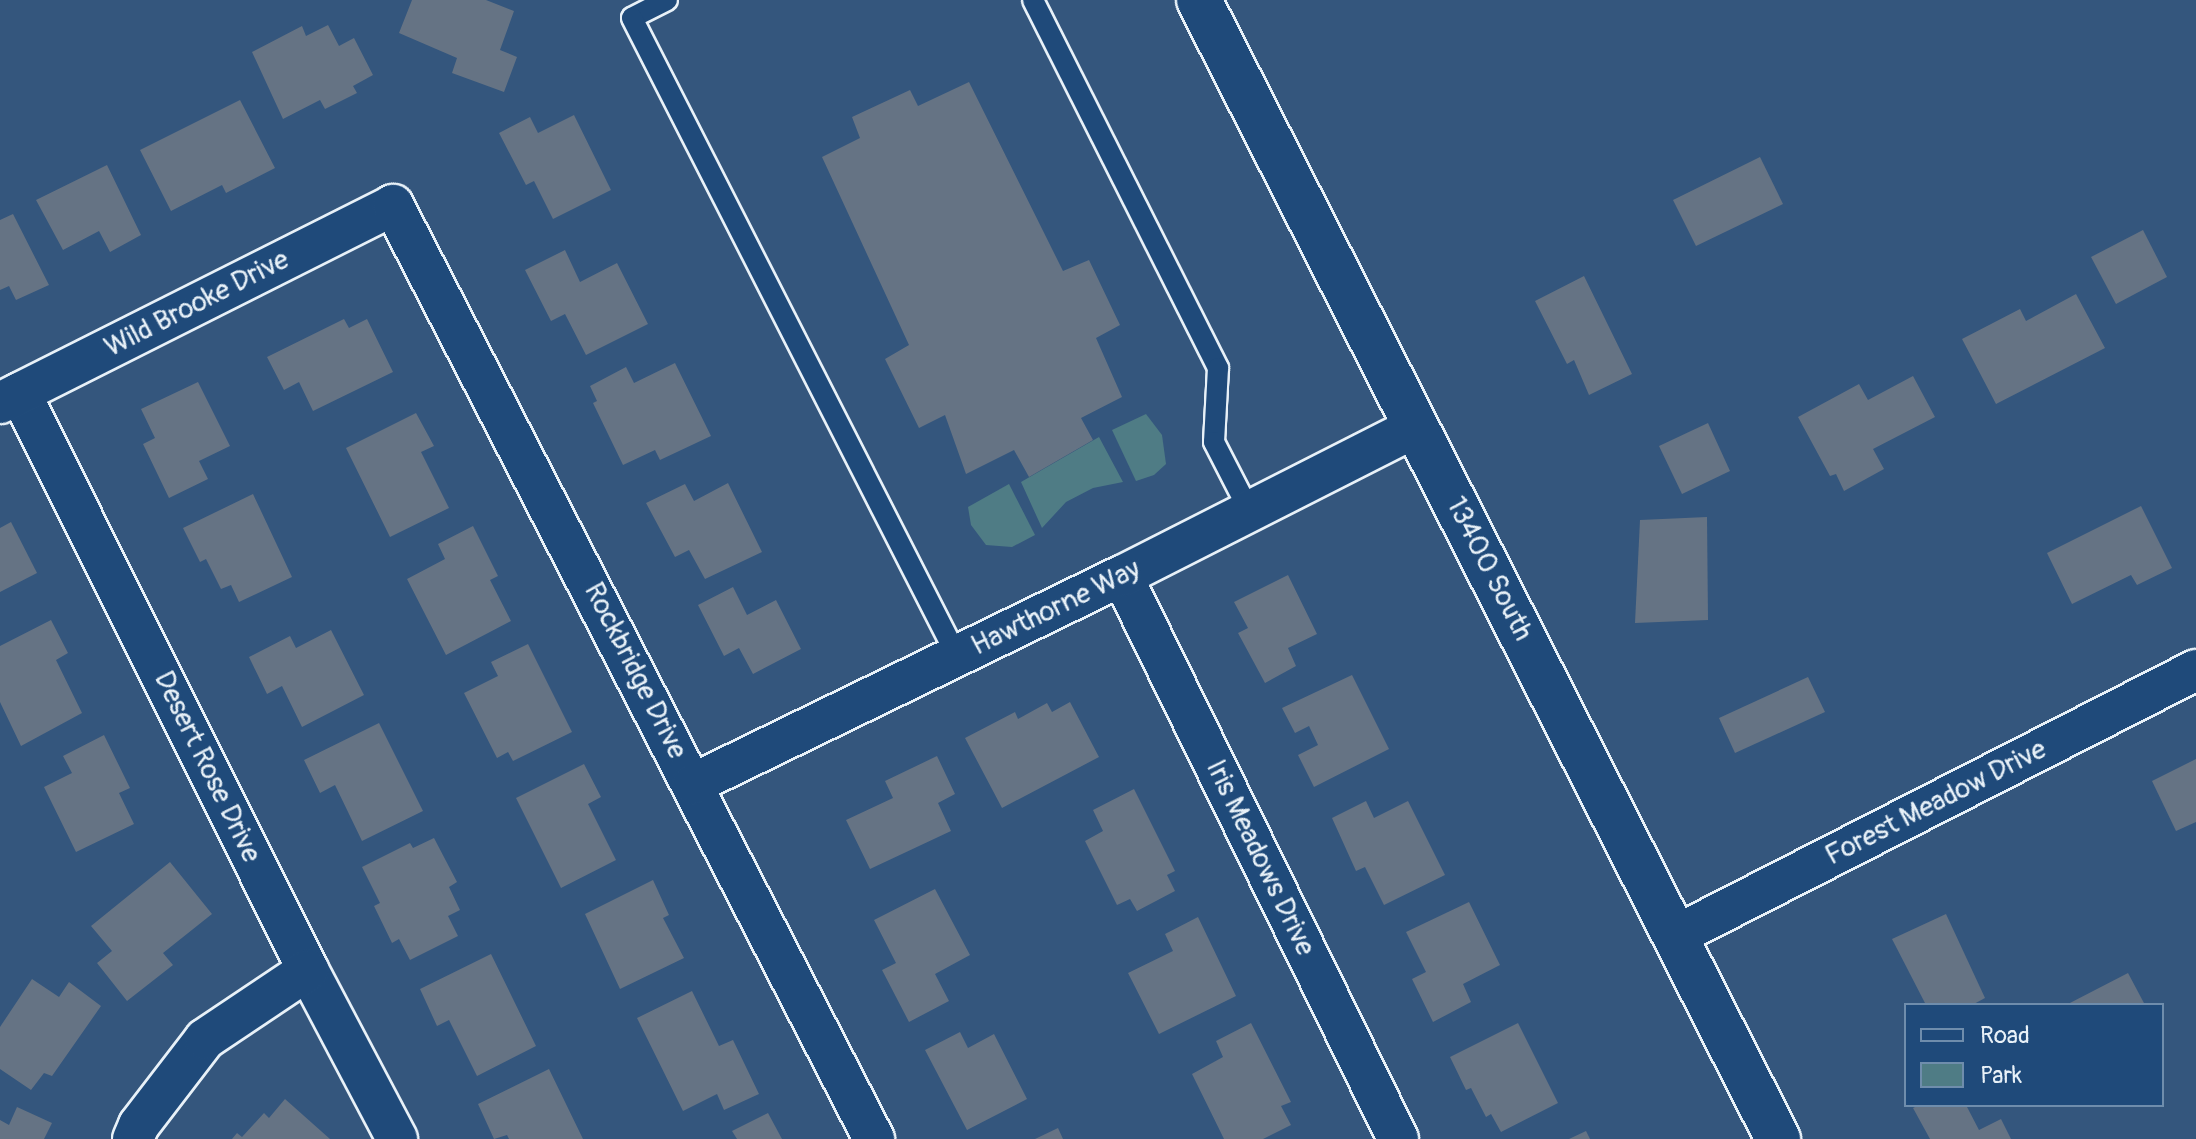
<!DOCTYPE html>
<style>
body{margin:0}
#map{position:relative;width:2196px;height:1139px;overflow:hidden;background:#34567d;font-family:Pangolin,sans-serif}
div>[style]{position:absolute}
.green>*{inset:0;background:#4f7c85}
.building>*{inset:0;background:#657384}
.roads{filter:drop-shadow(2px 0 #e8f1f8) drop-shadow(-2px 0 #e8f1f8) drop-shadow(0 2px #e8f1f8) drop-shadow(0 -2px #e8f1f8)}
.lane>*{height:20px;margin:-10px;padding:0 10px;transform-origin:10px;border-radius:10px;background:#1f4a7a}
.street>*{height:40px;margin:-20px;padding:0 20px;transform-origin:20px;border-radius:20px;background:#1f4a7a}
.secondary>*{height:44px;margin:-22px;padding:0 22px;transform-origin:22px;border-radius:22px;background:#1f4a7a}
span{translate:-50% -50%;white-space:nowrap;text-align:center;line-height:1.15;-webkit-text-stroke:6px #1f4a7a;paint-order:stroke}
.street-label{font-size:28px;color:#e8f1f8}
.legend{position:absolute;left:1904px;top:1003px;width:260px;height:104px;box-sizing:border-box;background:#1f4a7a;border:2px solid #6f8dac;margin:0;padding:10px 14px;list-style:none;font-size:24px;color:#e8f1f8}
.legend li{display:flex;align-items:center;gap:16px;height:40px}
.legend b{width:40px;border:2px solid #6f8dac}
</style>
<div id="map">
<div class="green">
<i style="clip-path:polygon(1146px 414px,1162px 435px,1166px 464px,1154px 475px,1136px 481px,1112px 430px)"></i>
<i style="clip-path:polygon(1099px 437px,1123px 482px,1093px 488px,1066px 502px,1042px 528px,1021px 482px)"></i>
<i style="clip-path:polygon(1009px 484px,1035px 535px,1012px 547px,986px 545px,971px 525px,968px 507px)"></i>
</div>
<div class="building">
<i style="clip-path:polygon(412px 0,486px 0,514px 11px,500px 50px,517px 57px,504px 92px,452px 73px,457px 58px,399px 33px)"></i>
<i style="clip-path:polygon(328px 25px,339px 46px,354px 38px,373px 75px,353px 86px,357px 93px,325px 109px,320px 100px,283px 119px,252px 52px,302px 26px,306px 36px)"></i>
<i style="clip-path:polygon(969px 82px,1063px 271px,1089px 260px,1120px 325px,1096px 338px,1122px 397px,1081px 418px,1093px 440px,1029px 477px,1014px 450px,966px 474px,945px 415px,919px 428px,885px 359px,909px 345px,822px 157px,860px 138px,852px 117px,910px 90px,918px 106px)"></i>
<i style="clip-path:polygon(240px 100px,275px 168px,226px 193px,222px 185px,171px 211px,140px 150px)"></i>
<i style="clip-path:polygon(574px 115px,611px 190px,553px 219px,534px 181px,526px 185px,499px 133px,530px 117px,538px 133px)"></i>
<i style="clip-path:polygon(1760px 157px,1783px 204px,1696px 246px,1673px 200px)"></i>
<i style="clip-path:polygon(107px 165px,141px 235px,110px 252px,99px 231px,63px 250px,36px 200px)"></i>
<i style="clip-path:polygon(13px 214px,49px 285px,16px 300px,9px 286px,0 290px,0 220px)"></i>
<i style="clip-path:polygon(2143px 230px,2167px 277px,2116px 304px,2091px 257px)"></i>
<i style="clip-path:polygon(565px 250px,580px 282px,617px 263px,648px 324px,586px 355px,565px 314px,551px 321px,525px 270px)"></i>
<i style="clip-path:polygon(1584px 276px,1632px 374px,1589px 395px,1574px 360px,1567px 364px,1535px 301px)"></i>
<i style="clip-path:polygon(2076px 294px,2105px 348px,1996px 404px,1962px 339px,2020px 309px,2026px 321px)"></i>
<i style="clip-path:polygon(344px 319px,349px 328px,367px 319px,393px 372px,313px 411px,299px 382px,284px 390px,267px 357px)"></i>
<i style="clip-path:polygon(675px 363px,711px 436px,660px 460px,655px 450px,623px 465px,593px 403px,597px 401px,590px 386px,626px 367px,634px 383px)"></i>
<i style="clip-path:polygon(1913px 376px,1935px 417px,1873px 449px,1884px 469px,1844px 491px,1836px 474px,1830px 476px,1798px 417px,1859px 384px,1868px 400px)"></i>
<i style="clip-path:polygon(198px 382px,230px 446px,199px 461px,208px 479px,169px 498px,143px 444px,155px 438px,141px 409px)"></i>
<i style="clip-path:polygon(416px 413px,434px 446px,421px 452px,449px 508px,390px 537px,346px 448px)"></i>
<i style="clip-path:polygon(1708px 423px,1730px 471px,1682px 494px,1659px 446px)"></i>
<i style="clip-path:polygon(728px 483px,762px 552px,705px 579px,689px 550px,675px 557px,646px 503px,685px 484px,694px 501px)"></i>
<i style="clip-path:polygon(253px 494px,292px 577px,239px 602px,231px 585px,221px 589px,206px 559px,200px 562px,183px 528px)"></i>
<i style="clip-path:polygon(2141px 506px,2172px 568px,2137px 585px,2131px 575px,2072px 604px,2047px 553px)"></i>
<i style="clip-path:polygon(1707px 517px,1708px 620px,1635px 623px,1640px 520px)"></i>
<i style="clip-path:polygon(11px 522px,37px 573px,0 592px,0 528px)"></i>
<i style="clip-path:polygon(473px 526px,498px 576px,490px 580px,511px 621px,446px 655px,407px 579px,445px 559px,438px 544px)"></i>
<i style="clip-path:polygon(1288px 575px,1317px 634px,1288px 648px,1296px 666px,1265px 683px,1238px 633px,1248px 628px,1234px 602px)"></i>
<i style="clip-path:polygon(733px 587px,747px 615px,776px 600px,801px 649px,753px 674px,739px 648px,724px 656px,698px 605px)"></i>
<i style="clip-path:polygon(51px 620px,68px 653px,56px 660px,82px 713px,21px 746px,0 702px,0 646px)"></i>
<i style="clip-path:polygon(331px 630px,364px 695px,302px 727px,282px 686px,267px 694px,249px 657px,290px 636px,296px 648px)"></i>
<i style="clip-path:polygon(528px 644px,572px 732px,513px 761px,508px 752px,497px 758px,464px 693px,498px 676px,491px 662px)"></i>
<i style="clip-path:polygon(1352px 675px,1389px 749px,1314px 787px,1298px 755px,1318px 745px,1309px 726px,1295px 733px,1282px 708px)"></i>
<i style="clip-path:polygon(1808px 677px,1825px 712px,1735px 753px,1719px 718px)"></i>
<i style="clip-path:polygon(1070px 702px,1099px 757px,1002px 808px,965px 738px,1015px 712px,1018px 719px,1047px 703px,1052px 712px)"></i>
<i style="clip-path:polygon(379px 723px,423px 811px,362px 841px,335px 785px,320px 793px,304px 760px)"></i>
<i style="clip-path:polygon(104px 735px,130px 788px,119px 793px,134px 824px,76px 852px,44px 787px,72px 773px,63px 756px)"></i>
<i style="clip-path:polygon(937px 756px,955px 794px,938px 803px,951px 831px,870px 869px,846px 820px,893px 798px,885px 781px)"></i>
<i style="clip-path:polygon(2196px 759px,2196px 822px,2176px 831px,2152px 781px)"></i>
<i style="clip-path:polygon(584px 764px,601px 797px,588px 804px,616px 860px,561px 888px,516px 798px)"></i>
<i style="clip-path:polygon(1134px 789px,1175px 871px,1167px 875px,1175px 891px,1137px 911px,1130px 899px,1117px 905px,1085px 841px,1103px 831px,1093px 810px)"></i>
<i style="clip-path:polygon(1366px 801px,1374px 818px,1408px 801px,1445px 875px,1384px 905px,1365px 867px,1356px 871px,1332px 818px)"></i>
<i style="clip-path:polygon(434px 838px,457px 882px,449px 887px,460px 910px,448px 916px,458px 936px,410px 960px,399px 939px,392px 943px,374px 906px,380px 903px,362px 867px,410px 843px,413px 848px)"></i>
<i style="clip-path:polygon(170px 862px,212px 914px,163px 953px,173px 965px,127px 1001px,97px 963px,112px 951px,91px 926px)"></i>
<i style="clip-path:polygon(653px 880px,669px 915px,663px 918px,684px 958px,620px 989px,585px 914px)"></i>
<i style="clip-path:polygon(935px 889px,970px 955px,935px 974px,949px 1001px,909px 1022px,882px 970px,896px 963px,874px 920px)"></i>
<i style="clip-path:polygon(1469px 902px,1500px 965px,1463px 984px,1471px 1002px,1433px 1022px,1412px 979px,1426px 972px,1406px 932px)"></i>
<i style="clip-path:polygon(1946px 914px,1985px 998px,1972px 1005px,1926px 1005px,1892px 939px)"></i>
<i style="clip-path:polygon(1198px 917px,1236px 996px,1159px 1034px,1128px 973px,1173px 951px,1165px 934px)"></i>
<i style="clip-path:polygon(491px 954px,536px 1046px,477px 1076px,449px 1020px,437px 1026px,420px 989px)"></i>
<i style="clip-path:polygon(2128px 973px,2145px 1005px,2066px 1005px)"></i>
<i style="clip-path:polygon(32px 979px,59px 997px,69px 982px,101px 1006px,52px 1076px,44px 1073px,31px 1090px,0 1069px,0 1027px)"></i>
<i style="clip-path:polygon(692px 991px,719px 1046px,733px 1040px,759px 1094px,724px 1110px,717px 1094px,683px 1111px,637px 1018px)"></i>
<i style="clip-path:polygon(1251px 1023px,1291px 1102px,1281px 1106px,1291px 1125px,1263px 1139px,1224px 1139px,1192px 1074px,1223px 1057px,1216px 1041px)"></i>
<i style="clip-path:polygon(1518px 1023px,1558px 1103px,1501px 1132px,1491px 1114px,1486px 1117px,1471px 1088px,1466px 1090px,1450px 1057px)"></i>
<i style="clip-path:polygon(960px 1032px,968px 1048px,994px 1034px,1027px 1099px,967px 1130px,925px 1050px)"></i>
<i style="clip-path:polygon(549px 1069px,583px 1139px,509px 1139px,507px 1135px,494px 1139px,478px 1104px)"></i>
<i style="clip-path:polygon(285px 1099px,330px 1139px,232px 1139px,237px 1133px,242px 1137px,264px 1113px,269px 1118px)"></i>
<i style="clip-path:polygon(1919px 1105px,1966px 1105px,1979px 1130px,2001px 1119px,2011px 1139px,1930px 1139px,1913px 1108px)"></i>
<i style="clip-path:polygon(17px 1107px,52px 1123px,44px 1139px,0 1139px,0 1120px,9px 1125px)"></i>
<i style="clip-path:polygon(768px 1113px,782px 1139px,737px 1139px,732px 1131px)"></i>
<i style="clip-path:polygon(1058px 1128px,1063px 1139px,1035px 1139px)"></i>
<i style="clip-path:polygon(1586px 1131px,1590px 1139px,1569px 1139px)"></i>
</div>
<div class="roads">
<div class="lane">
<i style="left:667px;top:0;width:39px;rotate:153deg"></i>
<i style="left:632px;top:18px;width:716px;rotate:63.01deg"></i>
<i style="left:1033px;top:0;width:412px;rotate:63.3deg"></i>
<i style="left:1218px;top:368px;width:74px;rotate:93.1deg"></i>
<i style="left:1214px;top:442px;width:76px;rotate:62.8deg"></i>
</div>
<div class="street">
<i style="left:20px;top:393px;width:645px;rotate:63.47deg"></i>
<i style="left:308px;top:970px;width:191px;rotate:62.2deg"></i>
<i style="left:0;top:403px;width:440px;rotate:-26.7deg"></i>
<i style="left:393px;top:205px;width:1051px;rotate:62.75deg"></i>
<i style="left:1122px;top:576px;width:627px;rotate:63.88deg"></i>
<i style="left:693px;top:784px;width:477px;rotate:-25.9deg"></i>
<i style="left:1122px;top:576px;width:330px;rotate:-26.9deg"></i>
<i style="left:1675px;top:936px;width:585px;rotate:-27.05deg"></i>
<i style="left:133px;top:1139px;width:15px;rotate:-67deg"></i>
<i style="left:139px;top:1125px;width:108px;rotate:-52.5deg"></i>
<i style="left:205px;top:1039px;width:124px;rotate:-33.8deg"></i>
</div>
<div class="secondary">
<i style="left:1199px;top:0;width:1278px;rotate:63.05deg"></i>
</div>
</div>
<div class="street-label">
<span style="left:197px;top:304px;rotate:-27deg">Wild Brooke Drive</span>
<span style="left:1489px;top:569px;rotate:63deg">13400 South</span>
<span style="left:1056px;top:608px;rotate:-26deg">Hawthorne Way</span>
<span style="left:635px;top:671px;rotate:63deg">Rockbridge Drive</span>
<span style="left:207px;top:767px;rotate:64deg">Desert Rose Drive</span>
<span style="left:1936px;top:803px;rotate:-27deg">Forest Meadow Drive</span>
<span style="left:1260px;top:858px;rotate:64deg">Iris Meadows Drive</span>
</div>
<ul class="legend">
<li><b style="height:10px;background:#1f4a7a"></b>Road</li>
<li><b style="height:22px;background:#4f7c85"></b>Park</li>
</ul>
</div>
